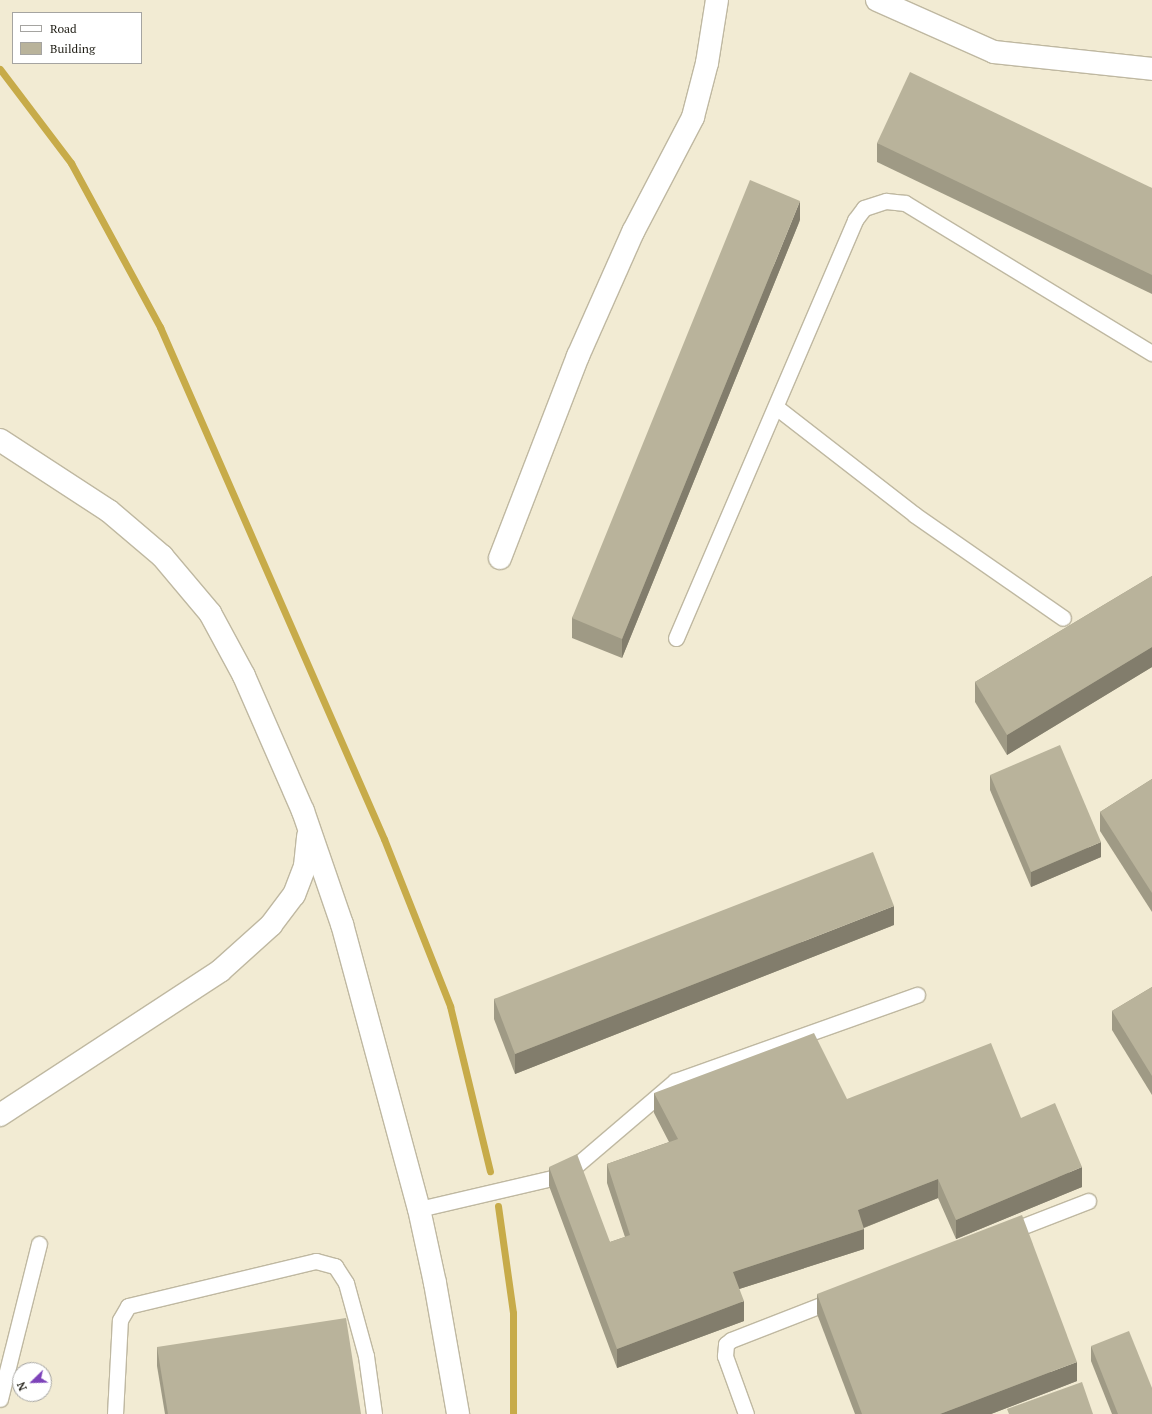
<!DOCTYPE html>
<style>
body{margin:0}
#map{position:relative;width:1152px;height:1414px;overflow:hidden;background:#f2ebd3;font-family:"PT Serif",serif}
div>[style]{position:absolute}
.stream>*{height:7px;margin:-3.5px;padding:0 3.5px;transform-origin:3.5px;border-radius:3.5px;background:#c7ab49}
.roads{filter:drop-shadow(1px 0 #bfb8a1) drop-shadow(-1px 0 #bfb8a1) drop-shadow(0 1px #bfb8a1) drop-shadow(0 -1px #bfb8a1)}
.service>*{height:15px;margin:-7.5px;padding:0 7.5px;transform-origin:7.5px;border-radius:7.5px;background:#fff}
.minor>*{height:22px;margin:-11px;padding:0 11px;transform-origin:11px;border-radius:11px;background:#fff}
.tertiary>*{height:22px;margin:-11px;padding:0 11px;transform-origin:11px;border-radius:11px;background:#fff}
.wall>*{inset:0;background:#9f9a85}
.shaded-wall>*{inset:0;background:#827d6c}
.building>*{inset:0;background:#b9b39b}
span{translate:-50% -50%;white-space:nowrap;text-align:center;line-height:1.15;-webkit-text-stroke:3px #fff;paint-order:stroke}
.legend{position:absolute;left:12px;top:12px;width:130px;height:52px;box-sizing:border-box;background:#fff;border:1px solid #a5a4a1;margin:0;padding:5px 7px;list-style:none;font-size:12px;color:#1e1c13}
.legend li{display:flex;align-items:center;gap:8px;height:20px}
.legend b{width:20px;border:1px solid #a5a4a1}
.north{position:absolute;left:12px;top:1362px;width:40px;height:40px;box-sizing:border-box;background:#fff;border:1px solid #a5a4a1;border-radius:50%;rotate:247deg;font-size:11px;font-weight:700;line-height:16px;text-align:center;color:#1e1c13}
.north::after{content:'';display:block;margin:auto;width:14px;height:18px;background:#7d43b9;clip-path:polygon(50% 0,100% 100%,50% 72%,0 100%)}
</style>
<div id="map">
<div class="stream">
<i style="left:0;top:69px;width:118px;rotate:52.9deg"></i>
<i style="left:71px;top:163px;width:187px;rotate:61.5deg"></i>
<i style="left:160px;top:327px;width:559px;rotate:66.37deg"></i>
<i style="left:384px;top:839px;width:180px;rotate:68.4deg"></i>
<i style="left:450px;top:1006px;width:170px;rotate:76.4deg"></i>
<i style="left:498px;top:1206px;width:108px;rotate:82deg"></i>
<i style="left:513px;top:1313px;width:101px;rotate:90deg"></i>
</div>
<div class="roads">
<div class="service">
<i style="left:776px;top:407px;width:176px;rotate:37.8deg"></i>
<i style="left:915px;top:515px;width:180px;rotate:34.8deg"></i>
<i style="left:676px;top:638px;width:455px;rotate:-66.8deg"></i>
<i style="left:855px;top:220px;width:15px;rotate:-53deg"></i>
<i style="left:864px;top:208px;width:23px;rotate:-18deg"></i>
<i style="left:886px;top:201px;width:19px;rotate:6deg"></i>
<i style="left:905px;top:203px;width:289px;rotate:31.3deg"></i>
<i style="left:419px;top:1209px;width:150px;rotate:-13.1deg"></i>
<i style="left:565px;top:1175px;width:145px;rotate:-40.5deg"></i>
<i style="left:675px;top:1081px;width:257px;rotate:-19.6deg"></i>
<i style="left:1008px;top:1232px;width:86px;rotate:-21.2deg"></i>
<i style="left:0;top:1399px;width:160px;rotate:-75.9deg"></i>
<i style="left:115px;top:1414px;width:94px;rotate:-87deg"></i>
<i style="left:120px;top:1320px;width:16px;rotate:-60deg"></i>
<i style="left:128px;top:1306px;width:193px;rotate:-13.5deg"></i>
<i style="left:316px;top:1261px;width:20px;rotate:15deg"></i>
<i style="left:335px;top:1266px;width:20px;rotate:57deg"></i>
<i style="left:346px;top:1283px;width:76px;rotate:74.7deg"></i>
<i style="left:366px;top:1356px;width:59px;rotate:82.1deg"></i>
<i style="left:746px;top:1414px;width:62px;rotate:-109.9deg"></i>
<i style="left:725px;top:1356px;width:12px;rotate:-85deg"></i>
<i style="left:726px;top:1344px;width:6px;rotate:-39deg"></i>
<i style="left:731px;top:1340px;width:113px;rotate:-21.3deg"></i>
</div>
<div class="minor">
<i style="left:877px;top:0;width:128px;rotate:24deg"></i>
<i style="left:994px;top:52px;width:159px;rotate:6.1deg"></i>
<i style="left:500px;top:558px;width:217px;rotate:-68.9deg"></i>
<i style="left:578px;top:356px;width:136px;rotate:-66.1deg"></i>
<i style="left:633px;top:232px;width:130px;rotate:-62.4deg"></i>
<i style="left:693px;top:117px;width:56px;rotate:-75.5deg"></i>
<i style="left:707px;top:63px;width:64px;rotate:-81deg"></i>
</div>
<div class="tertiary">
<i style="left:0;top:440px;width:130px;rotate:33.1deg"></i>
<i style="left:109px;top:511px;width:70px;rotate:40.3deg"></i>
<i style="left:162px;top:556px;width:75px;rotate:49.9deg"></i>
<i style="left:210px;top:613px;width:72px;rotate:61.6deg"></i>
<i style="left:244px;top:676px;width:147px;rotate:66.4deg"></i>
<i style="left:303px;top:811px;width:120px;rotate:71deg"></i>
<i style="left:342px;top:924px;width:295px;rotate:74.9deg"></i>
<i style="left:419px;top:1209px;width:76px;rotate:77.8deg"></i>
<i style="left:435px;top:1283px;width:133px;rotate:80deg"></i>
<i style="left:0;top:1115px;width:263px;rotate:-33.2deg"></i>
<i style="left:220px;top:971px;width:69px;rotate:-42deg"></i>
<i style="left:271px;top:925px;width:38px;rotate:-53deg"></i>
<i style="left:294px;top:895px;width:31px;rotate:-69deg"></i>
<i style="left:305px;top:866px;width:30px;rotate:-84deg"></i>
</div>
</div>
<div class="wall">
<i style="clip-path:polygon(877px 143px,1152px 188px,1152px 294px,877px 162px)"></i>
<i style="clip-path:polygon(800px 220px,622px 658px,572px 638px,572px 618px)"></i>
<i style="clip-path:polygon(1152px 576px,1152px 667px,1007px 755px,975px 702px,975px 682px)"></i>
<i style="clip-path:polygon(990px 775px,1101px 857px,1031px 887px,990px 790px)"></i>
<i style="clip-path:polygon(1152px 779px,1152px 912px,1100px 831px,1100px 812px)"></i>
<i style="clip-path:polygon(894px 925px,515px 1074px,494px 1019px,494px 999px)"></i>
<i style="clip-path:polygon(1152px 987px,1152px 1095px,1112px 1030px,1112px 1011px)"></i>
<i style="clip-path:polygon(654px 1093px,847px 1099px,1021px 1118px,1082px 1187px,956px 1239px,938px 1198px,864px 1228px,864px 1249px,739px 1289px,744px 1321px,617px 1368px,549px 1186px,549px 1167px,610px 1242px,625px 1237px,607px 1183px,607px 1164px,669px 1142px,654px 1113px)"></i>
<i style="clip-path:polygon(817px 1294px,1077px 1381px,991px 1414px,855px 1414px,817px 1314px)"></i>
<i style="clip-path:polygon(1091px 1346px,1152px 1414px,1112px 1414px,1091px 1361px)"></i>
<i style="clip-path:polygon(157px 1347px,361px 1414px,165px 1414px,157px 1366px)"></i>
</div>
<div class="shaded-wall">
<i style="clip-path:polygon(800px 201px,800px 220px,622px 658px,622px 639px)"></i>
<i style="clip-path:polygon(1152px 647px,1152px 667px,1007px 755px,1007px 735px)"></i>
<i style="clip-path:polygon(1101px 842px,1101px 857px,1031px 887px,1031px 872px)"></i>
<i style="clip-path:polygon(894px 906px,894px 925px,515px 1074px,515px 1054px)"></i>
<i style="clip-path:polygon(1082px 1167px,1082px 1187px,956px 1239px,956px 1220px)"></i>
<i style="clip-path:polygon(938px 1179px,938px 1198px,858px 1230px,858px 1210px)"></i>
<i style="clip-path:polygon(864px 1229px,864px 1249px,733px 1291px,733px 1272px)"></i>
<i style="clip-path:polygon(744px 1301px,744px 1321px,617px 1368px,617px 1349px)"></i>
<i style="clip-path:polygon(1077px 1362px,1077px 1381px,991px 1414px,940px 1414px)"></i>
</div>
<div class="building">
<i style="clip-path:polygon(910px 72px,1152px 188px,1152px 275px,877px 143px)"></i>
<i style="clip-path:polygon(750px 180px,800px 201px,622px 639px,572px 618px)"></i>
<i style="clip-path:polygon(1152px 576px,1152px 647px,1007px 735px,975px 682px)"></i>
<i style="clip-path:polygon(1060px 745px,1101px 842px,1031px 872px,990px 775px)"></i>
<i style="clip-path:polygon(1152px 779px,1152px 893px,1100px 812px)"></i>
<i style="clip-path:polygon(873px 852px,894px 906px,515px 1054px,494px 999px)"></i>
<i style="clip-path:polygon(1152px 987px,1152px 1076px,1112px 1011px)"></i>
<i style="clip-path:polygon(814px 1033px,847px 1099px,991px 1043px,1021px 1118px,1055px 1103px,1082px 1167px,956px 1220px,938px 1179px,858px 1210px,864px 1229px,733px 1272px,744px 1301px,617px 1349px,549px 1167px,577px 1154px,610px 1242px,630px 1235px,607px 1164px,678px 1139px,654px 1093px)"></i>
<i style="clip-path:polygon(1022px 1215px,1077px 1362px,940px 1414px,862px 1414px,817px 1294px)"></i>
<i style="clip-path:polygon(346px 1318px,361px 1414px,168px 1414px,157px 1347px)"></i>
<i style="clip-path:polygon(1129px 1331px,1152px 1388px,1152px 1414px,1118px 1414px,1091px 1346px)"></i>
<i style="clip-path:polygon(1082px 1382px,1093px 1414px,1009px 1414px,1007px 1409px)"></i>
</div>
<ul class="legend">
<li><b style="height:5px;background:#fff"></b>Road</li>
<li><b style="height:11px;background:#b9b39b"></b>Building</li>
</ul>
<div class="north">N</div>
</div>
